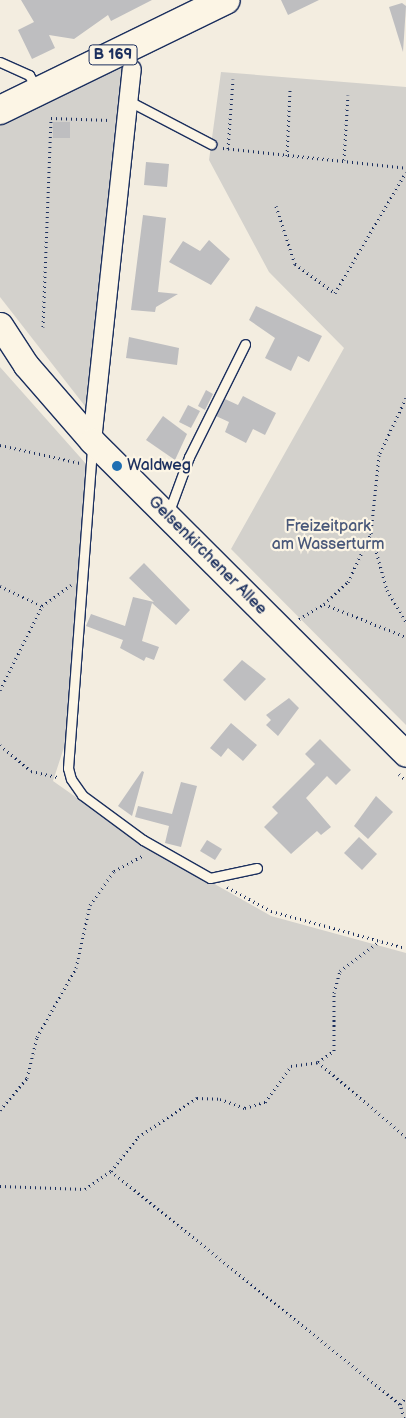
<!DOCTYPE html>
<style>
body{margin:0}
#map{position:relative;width:406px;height:1418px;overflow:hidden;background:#f3ede0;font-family:"Balsamiq Sans",sans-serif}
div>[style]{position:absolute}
.green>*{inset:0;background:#d3d1cc}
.building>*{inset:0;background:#bebec0}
.path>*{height:3px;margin-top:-1.5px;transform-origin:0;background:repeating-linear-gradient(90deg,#1b2f5e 0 1px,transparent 0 5px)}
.roads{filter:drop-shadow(1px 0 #1b2f5e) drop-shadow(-1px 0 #1b2f5e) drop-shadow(0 1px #1b2f5e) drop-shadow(0 -1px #1b2f5e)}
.service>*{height:9px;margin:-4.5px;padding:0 4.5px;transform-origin:4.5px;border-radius:4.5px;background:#fcf5e5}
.minor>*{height:18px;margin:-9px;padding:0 9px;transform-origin:9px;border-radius:9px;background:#fcf5e5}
.secondary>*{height:25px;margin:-12.5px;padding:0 12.5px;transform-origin:12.5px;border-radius:12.5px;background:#fcf5e5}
.primary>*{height:28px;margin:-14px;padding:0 14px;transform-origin:14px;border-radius:14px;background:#fcf5e5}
.dots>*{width:14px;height:14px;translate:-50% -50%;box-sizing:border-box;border:2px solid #fcf5e5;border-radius:50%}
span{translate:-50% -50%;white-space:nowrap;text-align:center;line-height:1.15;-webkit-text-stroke:4.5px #fcf5e5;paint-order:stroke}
.shield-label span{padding:1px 4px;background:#fcf5e5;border:1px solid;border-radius:4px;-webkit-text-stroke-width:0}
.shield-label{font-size:15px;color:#1b2f5e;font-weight:700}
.poi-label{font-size:16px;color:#1b2f5e}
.left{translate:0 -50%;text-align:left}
.park-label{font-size:16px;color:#49587a}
.street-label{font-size:16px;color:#1b2f5e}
</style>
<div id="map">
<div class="green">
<i style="clip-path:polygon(126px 65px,88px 410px,0 297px,0 125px)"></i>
<i style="clip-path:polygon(221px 72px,406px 87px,406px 725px,231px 549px,344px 348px,269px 272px,209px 160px)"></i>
<i style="clip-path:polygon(0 367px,87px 465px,67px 738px,53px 781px,137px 840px,271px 916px,406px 953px,406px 1418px,0 1418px)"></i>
</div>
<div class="building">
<i style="clip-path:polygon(21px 0,152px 0,111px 21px,108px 15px,74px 39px,49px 35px,55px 48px,32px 59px,18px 30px,34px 22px)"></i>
<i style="clip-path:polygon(281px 0,319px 0,288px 15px)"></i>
<i style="clip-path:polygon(402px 3px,406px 6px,403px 52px,389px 7px)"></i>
<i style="clip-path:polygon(53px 122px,70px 122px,70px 138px,53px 138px)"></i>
<i style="clip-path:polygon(146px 162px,169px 164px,167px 187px,144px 185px)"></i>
<i style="clip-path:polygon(143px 215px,166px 218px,158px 292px,178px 294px,156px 307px,155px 312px,131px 310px)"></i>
<i style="clip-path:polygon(209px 240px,230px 259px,211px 285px,169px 262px,183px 241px,200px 251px)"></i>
<i style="clip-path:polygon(256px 306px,322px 336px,309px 362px,298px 356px,291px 371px,265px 358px,275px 338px,249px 320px)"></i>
<i style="clip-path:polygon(129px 337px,179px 348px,177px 365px,126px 358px)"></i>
<i style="clip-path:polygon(206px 390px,213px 394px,205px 410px,198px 406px)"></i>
<i style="clip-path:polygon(243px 396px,276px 413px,265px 435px,253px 429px,246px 443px,225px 432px,229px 422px,216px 416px,225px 399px,238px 405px)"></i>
<i style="clip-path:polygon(188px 405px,200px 411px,191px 428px,179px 422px)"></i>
<i style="clip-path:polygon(163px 416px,187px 434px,175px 460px,146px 440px)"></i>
<i style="clip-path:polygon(144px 563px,190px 610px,176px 625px,152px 603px,142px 641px,159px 647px,154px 660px,146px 657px,144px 661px,120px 648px,123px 640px,86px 626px,91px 614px,125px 626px,133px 597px,154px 602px,129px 578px)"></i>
<i style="clip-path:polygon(242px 660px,266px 679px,245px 701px,223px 680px)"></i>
<i style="clip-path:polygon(289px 698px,299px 708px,278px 736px,266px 725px,271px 720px,266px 715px)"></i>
<i style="clip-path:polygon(231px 723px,257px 745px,243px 761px,228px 748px,221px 757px,210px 748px)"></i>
<i style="clip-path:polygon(320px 739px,351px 770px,336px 785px,327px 776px,306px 798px,331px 827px,321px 835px,317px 831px,291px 854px,264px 827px,278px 813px,272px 807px,315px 764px,305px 754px)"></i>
<i style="clip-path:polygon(142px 771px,144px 772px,132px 816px,118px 806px)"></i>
<i style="clip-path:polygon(181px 782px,197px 786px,181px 847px,165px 843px,169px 826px,135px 817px,138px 806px,172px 814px)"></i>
<i style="clip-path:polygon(376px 796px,393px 812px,368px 839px,354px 826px)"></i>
<i style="clip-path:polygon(359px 837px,377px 854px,362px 870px,344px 853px)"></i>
<i style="clip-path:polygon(207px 840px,222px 849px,215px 860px,200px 851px)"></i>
</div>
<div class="path">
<i style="left:223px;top:148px;width:184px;rotate:6.2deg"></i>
<i style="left:228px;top:149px;width:70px;rotate:-85.9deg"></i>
<i style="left:287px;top:156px;width:67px;rotate:-87.4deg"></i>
<i style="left:344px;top:160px;width:65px;rotate:-86.5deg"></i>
<i style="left:276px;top:206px;width:61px;rotate:71.9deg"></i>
<i style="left:295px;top:264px;width:49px;rotate:35.9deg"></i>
<i style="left:335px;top:293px;width:140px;rotate:-59.6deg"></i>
<i style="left:43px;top:327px;width:209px;rotate:-87.8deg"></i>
<i style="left:51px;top:118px;width:59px;rotate:1.9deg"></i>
<i style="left:406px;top:398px;width:63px;rotate:115.3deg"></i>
<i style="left:379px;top:455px;width:78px;rotate:95.9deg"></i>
<i style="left:371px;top:533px;width:59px;rotate:74.3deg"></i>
<i style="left:387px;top:590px;width:37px;rotate:59deg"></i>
<i style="left:0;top:445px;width:82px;rotate:12.7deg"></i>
<i style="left:0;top:586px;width:47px;rotate:25.5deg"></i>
<i style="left:42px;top:606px;width:36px;rotate:-36deg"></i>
<i style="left:324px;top:604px;width:88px;rotate:21.9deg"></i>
<i style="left:299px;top:619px;width:29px;rotate:-31deg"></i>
<i style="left:324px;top:604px;width:33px;rotate:-43deg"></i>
<i style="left:348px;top:582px;width:54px;rotate:-64.9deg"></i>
<i style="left:0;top:690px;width:94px;rotate:-63.4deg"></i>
<i style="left:0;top:745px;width:40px;rotate:40deg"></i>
<i style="left:31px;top:771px;width:28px;rotate:13deg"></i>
<i style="left:399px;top:774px;width:9px;rotate:41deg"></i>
<i style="left:227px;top:887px;width:50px;rotate:28.6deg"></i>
<i style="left:271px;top:911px;width:140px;rotate:15.3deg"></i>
<i style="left:318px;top:1062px;width:116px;rotate:40.4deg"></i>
<i style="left:0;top:1110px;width:42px;rotate:-49.8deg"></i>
<i style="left:27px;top:1078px;width:42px;rotate:-76.3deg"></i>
<i style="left:37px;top:1037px;width:79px;rotate:-60.5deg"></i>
<i style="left:76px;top:968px;width:65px;rotate:-77.5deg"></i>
<i style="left:90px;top:905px;width:42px;rotate:-54.8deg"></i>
<i style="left:114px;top:871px;width:34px;rotate:-28deg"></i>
<i style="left:111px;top:1171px;width:371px;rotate:38.9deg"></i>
<i style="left:0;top:1186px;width:85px;rotate:2deg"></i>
<i style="left:85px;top:1189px;width:32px;rotate:-35deg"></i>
<i style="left:111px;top:1171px;width:43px;rotate:-51.5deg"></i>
<i style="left:138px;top:1137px;width:71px;rotate:-33.5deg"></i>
<i style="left:197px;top:1098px;width:23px;rotate:2deg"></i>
<i style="left:220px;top:1099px;width:27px;rotate:20deg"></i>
<i style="left:245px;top:1108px;width:21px;rotate:-17deg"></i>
<i style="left:265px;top:1102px;width:44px;rotate:-54.2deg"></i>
<i style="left:291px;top:1066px;width:27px;rotate:-8deg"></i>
<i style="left:318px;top:1062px;width:19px;rotate:-35deg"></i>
<i style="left:334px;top:1051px;width:58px;rotate:-90deg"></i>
<i style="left:334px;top:993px;width:23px;rotate:-75deg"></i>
<i style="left:340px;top:971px;width:50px;rotate:-36.9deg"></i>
<i style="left:404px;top:1418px;width:15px;rotate:-106deg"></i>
<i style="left:400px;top:1404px;width:9px;rotate:-49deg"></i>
</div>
<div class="roads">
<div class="service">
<i style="left:0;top:62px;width:32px;rotate:24deg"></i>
<i style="left:29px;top:75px;width:16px;rotate:60deg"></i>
<i style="left:129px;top:101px;width:93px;rotate:27.7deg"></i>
<i style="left:92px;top:449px;width:320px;rotate:94.3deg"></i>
<i style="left:68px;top:768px;width:11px;rotate:75deg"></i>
<i style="left:71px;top:779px;width:19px;rotate:55deg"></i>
<i style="left:82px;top:795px;width:76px;rotate:36.4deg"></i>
<i style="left:143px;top:840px;width:77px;rotate:29.6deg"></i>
<i style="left:210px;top:878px;width:48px;rotate:-12deg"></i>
<i style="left:168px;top:514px;width:61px;rotate:-69.8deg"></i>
<i style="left:189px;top:457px;width:126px;rotate:-63.6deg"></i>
</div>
<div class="minor">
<i style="left:92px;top:441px;width:374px;rotate:-83.9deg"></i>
</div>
<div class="secondary">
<i style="left:0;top:325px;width:48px;rotate:57deg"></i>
<i style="left:26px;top:365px;width:101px;rotate:49deg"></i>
<i style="left:92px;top:441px;width:443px;rotate:44.9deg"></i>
</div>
<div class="primary">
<i style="left:0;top:110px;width:251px;rotate:-26deg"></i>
</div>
</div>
<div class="dots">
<i style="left:117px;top:466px;background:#1f6fb2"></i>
</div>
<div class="shield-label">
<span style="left:113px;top:55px">B 169</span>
</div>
<div class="poi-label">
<span class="left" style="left:127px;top:466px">Waldweg</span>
</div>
<div class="park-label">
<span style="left:328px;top:536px">Freizeitpark<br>am Wasserturm</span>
</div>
<div class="street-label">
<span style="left:207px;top:556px;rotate:45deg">Gelsenkirchener Allee</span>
</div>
</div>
